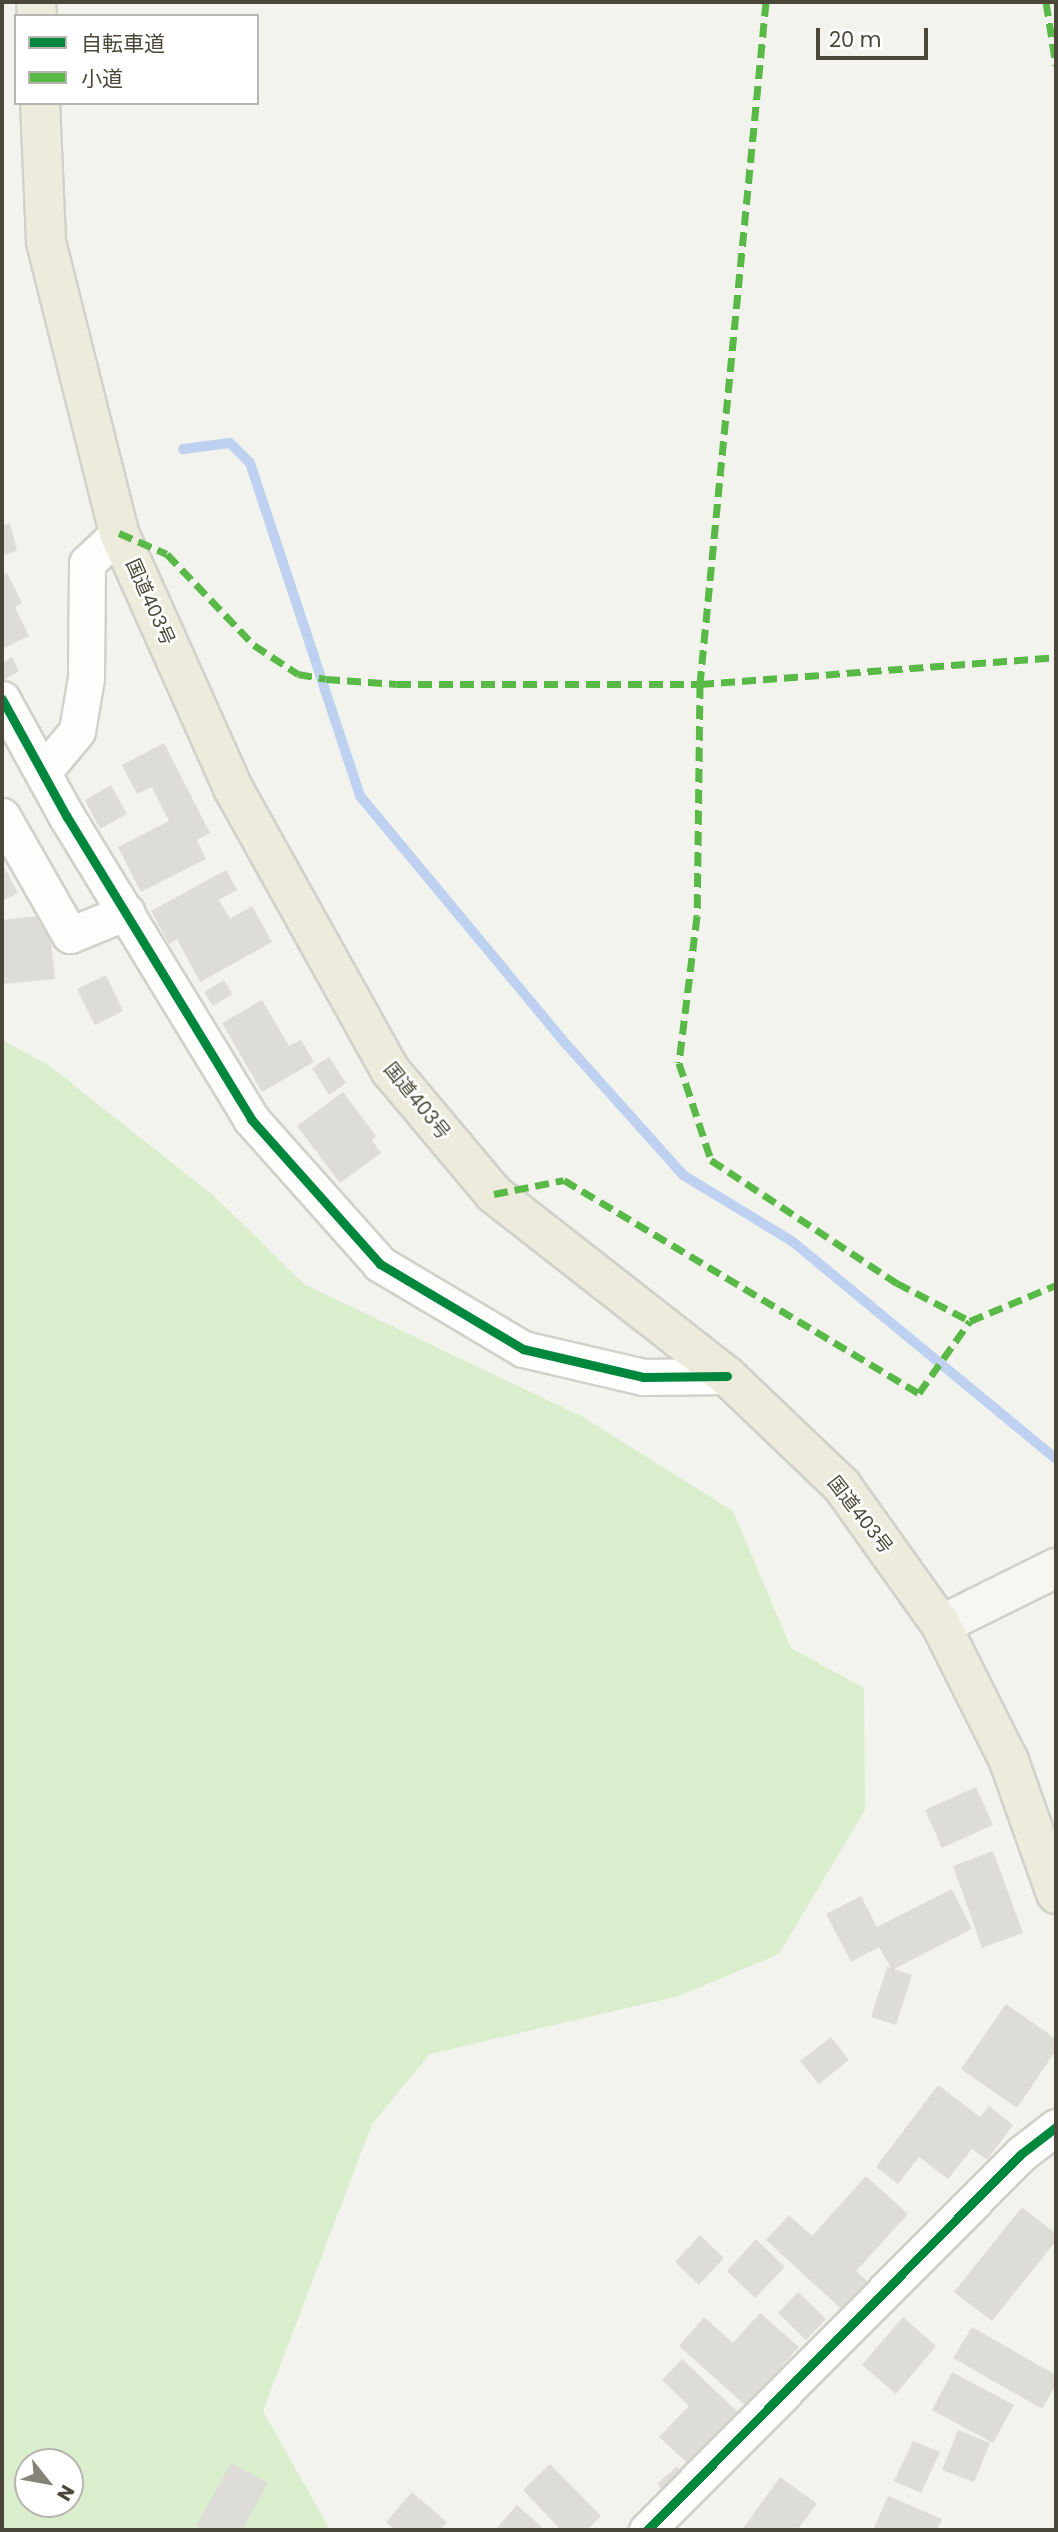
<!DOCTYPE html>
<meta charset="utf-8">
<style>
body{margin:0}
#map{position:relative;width:1058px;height:2532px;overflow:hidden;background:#f3f3ee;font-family:Poppins,"Noto Sans JP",sans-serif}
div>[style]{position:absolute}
.green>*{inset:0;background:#daeece}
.stream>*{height:10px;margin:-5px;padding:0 5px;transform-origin:5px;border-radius:5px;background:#bed1f1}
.building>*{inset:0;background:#dddcd6}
.roads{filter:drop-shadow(2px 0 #d1d1cb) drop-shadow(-2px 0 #d1d1cb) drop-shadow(0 2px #d1d1cb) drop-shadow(0 -2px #d1d1cb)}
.street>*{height:35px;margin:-17.5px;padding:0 17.5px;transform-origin:17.5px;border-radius:17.5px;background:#fdfdfc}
.secondary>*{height:38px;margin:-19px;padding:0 19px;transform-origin:19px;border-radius:19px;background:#f7f7f1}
.highway>*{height:38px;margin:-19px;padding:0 19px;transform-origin:19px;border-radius:19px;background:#edebdb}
.quiet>*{height:7px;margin-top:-3.5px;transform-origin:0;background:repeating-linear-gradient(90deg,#58b947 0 14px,transparent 0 21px)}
.cycleway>*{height:9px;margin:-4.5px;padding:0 4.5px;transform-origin:4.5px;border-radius:4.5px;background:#00873e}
span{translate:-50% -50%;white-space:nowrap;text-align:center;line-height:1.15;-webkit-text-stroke:5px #fff;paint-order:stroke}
.street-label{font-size:19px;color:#4a4738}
.frame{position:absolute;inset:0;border:4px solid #4a4738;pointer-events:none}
.legend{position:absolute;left:14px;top:14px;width:245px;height:91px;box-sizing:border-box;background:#fff;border:2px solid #b7b5af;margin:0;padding:9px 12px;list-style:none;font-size:21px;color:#4a4738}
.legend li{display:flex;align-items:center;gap:14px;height:35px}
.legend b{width:35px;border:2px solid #b7b5af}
.north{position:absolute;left:14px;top:2448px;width:70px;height:70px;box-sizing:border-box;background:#fff;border:2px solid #b7b5af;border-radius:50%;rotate:121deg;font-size:19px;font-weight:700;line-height:28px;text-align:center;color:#4a4738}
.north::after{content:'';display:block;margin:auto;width:24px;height:32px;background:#858378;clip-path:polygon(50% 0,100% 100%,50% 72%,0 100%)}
.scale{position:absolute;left:816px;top:28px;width:112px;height:32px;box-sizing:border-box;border:4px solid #4a4738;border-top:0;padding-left:9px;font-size:21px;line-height:24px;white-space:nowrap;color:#4a4738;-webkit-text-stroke:5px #fff;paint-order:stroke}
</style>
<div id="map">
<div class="green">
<i style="clip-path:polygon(evenodd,2px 1040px,47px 1064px,213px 1195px,304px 1284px,583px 1417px,733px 1511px,791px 1648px,864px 1688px,865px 1810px,779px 1954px,679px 1996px,430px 2054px,372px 2124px,263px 2411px,330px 2530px,2px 2530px,2px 1040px,28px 2462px,70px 2462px,70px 2504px,28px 2504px,28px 2462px)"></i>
</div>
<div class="stream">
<i style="left:183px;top:449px;width:47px;rotate:-7.3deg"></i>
<i style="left:230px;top:443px;width:28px;rotate:45deg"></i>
<i style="left:250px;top:463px;width:351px;rotate:71.7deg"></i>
<i style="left:360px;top:796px;width:322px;rotate:50.3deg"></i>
<i style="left:566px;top:1044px;width:176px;rotate:48.2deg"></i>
<i style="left:683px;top:1175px;width:129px;rotate:31.3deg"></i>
<i style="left:793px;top:1242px;width:341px;rotate:39.5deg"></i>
</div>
<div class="building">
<i style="clip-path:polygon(10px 523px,17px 551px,2px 555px,2px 526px)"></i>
<i style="clip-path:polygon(7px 573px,22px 603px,15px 607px,29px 636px,2px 649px,2px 575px)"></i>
<i style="clip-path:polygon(12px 657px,19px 671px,4px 680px,2px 663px)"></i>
<i style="clip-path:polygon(164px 743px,210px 833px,197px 840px,206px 859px,141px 892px,118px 847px,169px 821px,152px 787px,137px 794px,122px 765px)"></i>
<i style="clip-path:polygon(111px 785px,127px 814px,100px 829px,85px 800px)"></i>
<i style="clip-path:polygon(2px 863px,18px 893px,2px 901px)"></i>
<i style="clip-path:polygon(226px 870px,237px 890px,219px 900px,230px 919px,252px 906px,272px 942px,200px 982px,177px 939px,169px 944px,151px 911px)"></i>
<i style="clip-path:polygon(48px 915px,55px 979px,2px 984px,2px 920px)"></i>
<i style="clip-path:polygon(106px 975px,123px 1011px,95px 1025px,77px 989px)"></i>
<i style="clip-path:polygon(224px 980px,232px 994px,213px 1006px,204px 992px)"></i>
<i style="clip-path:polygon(262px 1000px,289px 1046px,301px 1040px,314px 1062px,262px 1092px,222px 1023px)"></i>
<i style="clip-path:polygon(329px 1057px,346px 1083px,329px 1095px,312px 1068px)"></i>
<i style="clip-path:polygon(343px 1092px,376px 1136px,372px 1140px,381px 1153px,340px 1183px,297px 1126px)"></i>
<i style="clip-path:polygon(976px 1787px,993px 1825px,942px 1848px,925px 1810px)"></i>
<i style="clip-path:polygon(993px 1851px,1023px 1933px,982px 1948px,953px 1866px)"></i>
<i style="clip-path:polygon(952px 1889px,972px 1929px,894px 1969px,912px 1975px,896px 2025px,871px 2017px,887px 1967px,891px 1968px,879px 1947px,851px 1962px,826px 1914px,861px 1896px,877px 1927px)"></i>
<i style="clip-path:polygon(1006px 2004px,1056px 2039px,1056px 2050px,1017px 2108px,961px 2069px)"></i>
<i style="clip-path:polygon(831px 2037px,849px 2060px,819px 2084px,800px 2061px)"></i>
<i style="clip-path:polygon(938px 2085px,980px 2117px,989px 2106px,1013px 2125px,987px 2160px,972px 2149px,948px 2179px,919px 2157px,898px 2184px,876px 2167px)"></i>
<i style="clip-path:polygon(866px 2176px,908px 2214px,856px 2271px,875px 2288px,849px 2316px,766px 2240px,789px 2215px,812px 2236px)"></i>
<i style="clip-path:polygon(1022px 2207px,1056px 2234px,1056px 2241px,992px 2321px,954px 2292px)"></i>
<i style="clip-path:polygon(700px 2235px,724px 2258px,699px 2285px,675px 2262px)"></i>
<i style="clip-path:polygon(756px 2239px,785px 2267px,755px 2298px,727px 2271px)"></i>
<i style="clip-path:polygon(798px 2292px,826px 2319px,806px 2340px,778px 2313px)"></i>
<i style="clip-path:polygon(760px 2313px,799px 2347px,746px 2406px,679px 2346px,704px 2317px,733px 2343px)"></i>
<i style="clip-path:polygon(903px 2317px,936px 2346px,896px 2394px,862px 2365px)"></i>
<i style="clip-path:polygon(972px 2327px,1056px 2375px,1056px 2385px,1042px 2409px,953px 2358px)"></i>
<i style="clip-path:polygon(682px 2359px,745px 2419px,696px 2471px,659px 2437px,689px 2406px,662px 2380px)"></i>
<i style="clip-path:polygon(952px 2372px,1014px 2405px,993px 2443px,932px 2410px)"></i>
<i style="clip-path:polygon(958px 2430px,990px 2443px,974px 2482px,942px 2470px)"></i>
<i style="clip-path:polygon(913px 2441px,940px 2452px,921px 2493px,894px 2481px)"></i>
<i style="clip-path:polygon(231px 2463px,268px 2483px,242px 2530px,203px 2530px,196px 2526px)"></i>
<i style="clip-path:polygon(550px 2464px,601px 2516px,587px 2530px,561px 2530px,523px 2490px)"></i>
<i style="clip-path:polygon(677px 2466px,689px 2480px,670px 2498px,657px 2484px)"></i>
<i style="clip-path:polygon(780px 2477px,817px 2504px,797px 2530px,742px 2530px)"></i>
<i style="clip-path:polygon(412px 2492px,447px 2522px,440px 2530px,395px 2530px,386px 2522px)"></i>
<i style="clip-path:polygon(888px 2496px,942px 2519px,937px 2530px,873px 2530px)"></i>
<i style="clip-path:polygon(517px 2505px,545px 2530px,495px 2530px)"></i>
</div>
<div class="roads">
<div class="street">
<i style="left:2px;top:699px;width:135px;rotate:61.2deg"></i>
<i style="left:67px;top:817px;width:354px;rotate:58.6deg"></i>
<i style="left:251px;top:1119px;width:194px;rotate:48.3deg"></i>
<i style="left:380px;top:1264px;width:166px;rotate:30.7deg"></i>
<i style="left:523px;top:1349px;width:123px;rotate:13.1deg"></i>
<i style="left:643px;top:1377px;width:84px;rotate:-0.7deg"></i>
<i style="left:43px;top:772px;width:53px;rotate:-50.3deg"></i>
<i style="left:77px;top:731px;width:54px;rotate:-80.4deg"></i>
<i style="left:86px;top:678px;width:115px;rotate:-89.5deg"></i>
<i style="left:87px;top:563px;width:44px;rotate:-43.2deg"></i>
<i style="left:2px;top:816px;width:137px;rotate:60.3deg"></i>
<i style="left:70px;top:935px;width:61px;rotate:-22.3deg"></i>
<i style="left:647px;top:2530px;width:530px;rotate:-45.15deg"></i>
<i style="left:1021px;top:2154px;width:44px;rotate:-37.6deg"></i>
</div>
<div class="secondary">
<i style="left:941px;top:1625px;width:128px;rotate:-26.4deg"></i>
</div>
<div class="highway">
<i style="left:36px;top:2px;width:14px;rotate:86deg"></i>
<i style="left:40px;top:103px;width:139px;rotate:87.5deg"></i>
<i style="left:46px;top:242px;width:300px;rotate:75.9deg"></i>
<i style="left:119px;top:533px;width:279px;rotate:65.9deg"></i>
<i style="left:233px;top:788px;width:323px;rotate:60.9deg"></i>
<i style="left:390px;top:1070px;width:162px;rotate:50deg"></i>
<i style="left:494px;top:1194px;width:296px;rotate:38deg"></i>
<i style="left:727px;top:1376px;width:159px;rotate:43.7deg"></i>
<i style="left:842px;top:1486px;width:171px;rotate:54.5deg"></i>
<i style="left:941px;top:1625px;width:152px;rotate:63.4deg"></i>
<i style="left:1009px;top:1761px;width:141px;rotate:70.5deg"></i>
</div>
</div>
<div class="quiet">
<i style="left:766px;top:2px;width:685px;rotate:95.53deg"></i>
<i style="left:700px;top:684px;width:232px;rotate:90.7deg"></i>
<i style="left:697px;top:916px;width:148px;rotate:97deg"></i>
<i style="left:679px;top:1063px;width:102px;rotate:71.7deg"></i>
<i style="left:711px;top:1160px;width:223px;rotate:33.5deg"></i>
<i style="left:897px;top:1283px;width:82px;rotate:27.5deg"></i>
<i style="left:1046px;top:2px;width:64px;rotate:81deg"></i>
<i style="left:119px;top:533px;width:52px;rotate:23.6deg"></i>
<i style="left:167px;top:554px;width:126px;rotate:46.3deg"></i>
<i style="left:254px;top:645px;width:53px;rotate:33.4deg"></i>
<i style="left:298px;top:674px;width:28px;rotate:10deg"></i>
<i style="left:326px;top:679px;width:71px;rotate:4deg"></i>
<i style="left:397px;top:684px;width:303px"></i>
<i style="left:700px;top:684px;width:357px;rotate:-4.3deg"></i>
<i style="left:494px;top:1194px;width:71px;rotate:-11.3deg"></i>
<i style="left:564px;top:1180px;width:414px;rotate:31deg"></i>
<i style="left:919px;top:1393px;width:88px;rotate:-54.7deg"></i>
<i style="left:970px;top:1321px;width:93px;rotate:-22.7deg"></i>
</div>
<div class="cycleway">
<i style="left:2px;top:699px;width:135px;rotate:61.2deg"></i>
<i style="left:67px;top:817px;width:354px;rotate:58.6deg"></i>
<i style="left:251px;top:1119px;width:194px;rotate:48.3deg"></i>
<i style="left:380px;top:1264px;width:166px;rotate:30.7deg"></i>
<i style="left:523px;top:1349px;width:123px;rotate:13.1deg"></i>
<i style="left:643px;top:1377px;width:84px;rotate:-0.7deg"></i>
<i style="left:647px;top:2530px;width:530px;rotate:-45.15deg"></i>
<i style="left:1021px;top:2154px;width:44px;rotate:-37.6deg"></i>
</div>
<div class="street-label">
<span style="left:150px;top:602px;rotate:66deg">国道403号</span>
<span style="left:417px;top:1101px;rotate:51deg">国道403号</span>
<span style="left:860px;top:1515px;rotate:52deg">国道403号</span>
</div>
<div class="frame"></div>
<ul class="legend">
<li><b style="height:9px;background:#00873e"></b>自転車道</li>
<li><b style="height:9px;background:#58b947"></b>小道</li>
</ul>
<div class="north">N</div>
<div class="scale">20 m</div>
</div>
